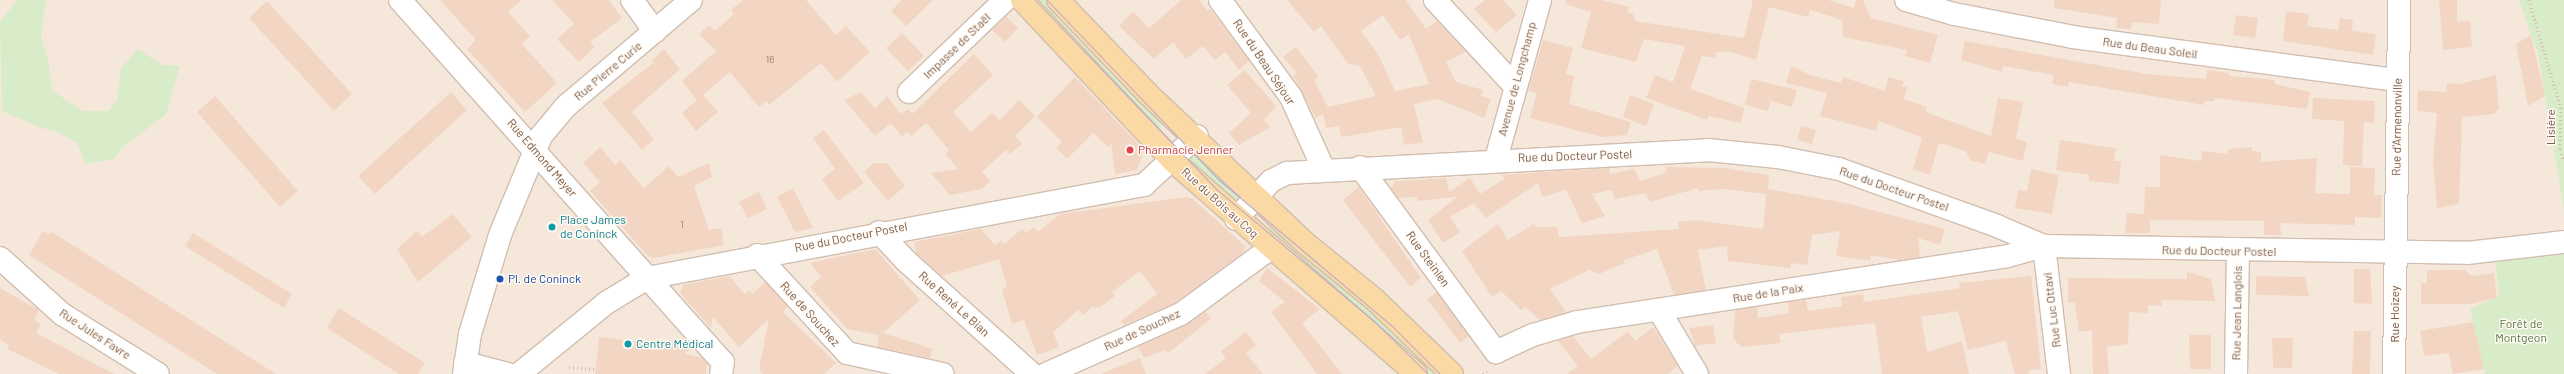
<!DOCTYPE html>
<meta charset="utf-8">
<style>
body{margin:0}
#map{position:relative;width:2564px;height:374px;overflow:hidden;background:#fdf6ec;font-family:Barlow,sans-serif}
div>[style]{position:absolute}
.residential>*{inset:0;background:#f5e8da}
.green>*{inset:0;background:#d8ecc9}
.building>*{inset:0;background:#f3d5c3}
.path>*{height:2.5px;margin-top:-1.25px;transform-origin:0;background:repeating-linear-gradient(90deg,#d9b8a5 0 1px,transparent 0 4px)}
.roads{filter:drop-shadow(1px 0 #d1beb0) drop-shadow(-1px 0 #d1beb0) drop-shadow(0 1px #d1beb0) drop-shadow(0 -1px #d1beb0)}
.minor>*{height:22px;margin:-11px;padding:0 11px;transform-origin:11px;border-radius:11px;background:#fff}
.major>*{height:22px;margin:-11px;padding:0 11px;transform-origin:11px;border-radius:11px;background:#fbd9a5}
.tram>*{height:1px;margin:-0.5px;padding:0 0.5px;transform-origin:0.5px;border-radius:0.5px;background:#b9a8c9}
.dots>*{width:11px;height:11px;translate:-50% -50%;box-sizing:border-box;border:2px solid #fffaf3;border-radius:50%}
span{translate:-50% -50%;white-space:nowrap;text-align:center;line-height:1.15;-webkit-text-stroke:3px #fffaf3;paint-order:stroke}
.number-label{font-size:10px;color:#987a6a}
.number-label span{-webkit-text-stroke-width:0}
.street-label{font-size:12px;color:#7a5c4d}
.health-label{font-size:12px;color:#be3a42}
.left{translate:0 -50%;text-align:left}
.culture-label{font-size:12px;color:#0d838f}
.transit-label{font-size:12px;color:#164399}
.park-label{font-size:12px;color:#537a41}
</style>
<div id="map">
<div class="residential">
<i style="clip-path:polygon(0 0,2519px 0,2538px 55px,2564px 211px,2564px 253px,2495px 262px,2499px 296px,2473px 322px,2485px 374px,0 374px)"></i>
</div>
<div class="green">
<i style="clip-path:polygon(17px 0,46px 0,41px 36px,48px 59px,52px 90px,82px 111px,108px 111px,117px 101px,121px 68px,138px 49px,162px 65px,180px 66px,166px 114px,123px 147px,113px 159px,86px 164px,77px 143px,58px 132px,38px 127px,2px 111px,0 22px)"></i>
<i style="clip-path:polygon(1029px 0,1052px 0,1170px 118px,1155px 133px)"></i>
<i style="clip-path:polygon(2519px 0,2564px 0,2564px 211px,2538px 55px)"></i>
<i style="clip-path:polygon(1197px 152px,1245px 193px,1237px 204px,1189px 161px)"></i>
<i style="clip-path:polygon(1275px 218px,1445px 374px,1422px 374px,1262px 235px)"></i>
<i style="clip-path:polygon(2564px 253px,2564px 374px,2485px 374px,2470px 309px,2499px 296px,2495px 262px)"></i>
</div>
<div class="building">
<i style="clip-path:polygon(440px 0,522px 0,508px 12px,530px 36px,522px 44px,557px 83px,525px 112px,467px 49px,476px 40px)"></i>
<i style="clip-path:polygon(552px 0,609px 0,622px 18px,590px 42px,595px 47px,579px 62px,557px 39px,574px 24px)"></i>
<i style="clip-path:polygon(743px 0,806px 0,836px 35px,846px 26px,870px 52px,837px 82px,821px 63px,769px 105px,766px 101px,759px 107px,730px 72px,703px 95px,718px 112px,696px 131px,682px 113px,697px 100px,682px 81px,716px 51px,699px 34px,709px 25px,715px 31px,734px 14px,731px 10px)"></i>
<i style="clip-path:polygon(902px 0,933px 0,906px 26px,891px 11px)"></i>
<i style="clip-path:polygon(1181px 0,1199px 0,1208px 11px,1210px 9px,1249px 61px,1239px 70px,1225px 52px,1215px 60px,1203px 46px,1186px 59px,1173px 42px,1154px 59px,1119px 26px,1133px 11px,1149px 28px)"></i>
<i style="clip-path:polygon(evenodd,1287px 0,1406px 0,1426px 29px,1437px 21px,1466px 52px,1446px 62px,1456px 82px,1483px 90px,1481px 96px,1491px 99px,1484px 118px,1438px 99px,1414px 104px,1423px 142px,1404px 145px,1401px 127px,1341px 137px,1339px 126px,1326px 128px,1323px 114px,1316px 118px,1293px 76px,1297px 73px,1283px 57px,1296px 47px,1319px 77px,1314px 80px,1328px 107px,1376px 96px,1360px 66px,1348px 64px,1321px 26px,1314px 32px,1287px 0,1383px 15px,1400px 40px,1409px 34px,1429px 84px,1395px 91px,1378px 54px,1361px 31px,1383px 15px)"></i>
<i style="clip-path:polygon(1485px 0,1503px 0,1517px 15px,1496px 32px,1474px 9px)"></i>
<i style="clip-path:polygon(1566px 0,1602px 0,1629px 7px,1627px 12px,1633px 14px,1635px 21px,1744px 38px,1753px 0,1828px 0,1854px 8px,1856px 0,1863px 0,1871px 18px,1938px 35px,1930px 63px,1905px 56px,1907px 50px,1843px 37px,1842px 20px,1810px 10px,1808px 17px,1769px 7px,1756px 60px,1731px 52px,1716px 52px,1715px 58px,1702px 56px,1690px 89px,1744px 108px,1741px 123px,1708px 116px,1707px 120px,1646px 98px,1655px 75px,1673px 82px,1685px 46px,1644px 39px,1636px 62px,1581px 48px,1591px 12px,1565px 4px)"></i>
<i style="clip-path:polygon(2054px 0,2161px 0,2159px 24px,2132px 22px,2131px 29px,2116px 28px,2117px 18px,2054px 8px)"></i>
<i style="clip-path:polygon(2439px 0,2457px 0,2457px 22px,2470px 21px,2472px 47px,2443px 50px)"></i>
<i style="clip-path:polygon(267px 1px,352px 94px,334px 111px,249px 18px)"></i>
<i style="clip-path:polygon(2286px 11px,2309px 14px,2307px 26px,2338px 30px,2340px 18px,2353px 20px,2352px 31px,2376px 34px,2373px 55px,2283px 41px)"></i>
<i style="clip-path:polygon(2236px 15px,2258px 18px,2255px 38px,2233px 35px)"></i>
<i style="clip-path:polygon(1006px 16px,1018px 28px,1005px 42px,992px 30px)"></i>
<i style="clip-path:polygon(902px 33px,924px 56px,908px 71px,886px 48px)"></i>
<i style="clip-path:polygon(2531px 35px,2545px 96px,2528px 106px,2516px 44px)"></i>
<i style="clip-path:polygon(1543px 40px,1573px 48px,1566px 74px,1574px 76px,1569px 104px,1631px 122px,1627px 135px,1602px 137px,1530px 118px,1537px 93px,1528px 91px)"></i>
<i style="clip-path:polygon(1965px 41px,2147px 74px,2206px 79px,2207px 70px,2229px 73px,2229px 76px,2275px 80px,2275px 84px,2310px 92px,2307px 109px,2215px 98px,2214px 101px,2205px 101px,2204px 105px,2069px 82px,2068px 87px,2052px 84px,2054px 75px,2003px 66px,2002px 72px,1961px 60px)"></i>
<i style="clip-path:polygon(664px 49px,680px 69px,632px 112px,654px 139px,642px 150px,602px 103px,654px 62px,652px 60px)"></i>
<i style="clip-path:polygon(974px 54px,993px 75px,953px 112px,971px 132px,992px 113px,1000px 120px,1019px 100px,1035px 116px,1015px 136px,1022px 144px,1010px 154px,1006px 150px,982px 172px,990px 181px,982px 189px,950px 195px,931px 173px,958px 169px,945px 154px,949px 150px,926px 123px,911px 136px,907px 132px,902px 136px,891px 123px,875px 136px,844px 100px,861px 92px,875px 109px,887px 96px,901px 114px,908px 109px,912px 114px)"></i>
<i style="clip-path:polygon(1791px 66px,1810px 75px,1841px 83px,1843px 77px,1885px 91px,1888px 77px,1904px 81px,1902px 86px,1907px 87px,1904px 99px,1927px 107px,1926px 112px,1991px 136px,1998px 98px,2023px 102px,2016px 139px,2027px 142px,2023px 161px,1989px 152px,1985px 164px,1970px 160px,1966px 151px,1939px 143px,1930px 175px,1913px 169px,1922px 138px,1879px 121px,1876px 131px,1820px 116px,1827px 93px,1786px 83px)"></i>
<i style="clip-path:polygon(1245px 70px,1276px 106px,1264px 120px,1270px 127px,1239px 145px,1229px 133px,1251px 113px,1227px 85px)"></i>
<i style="clip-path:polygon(2496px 75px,2499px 109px,2494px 114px,2462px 117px,2459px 204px,2437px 208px,2433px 163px,2437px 113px,2417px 111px,2418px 90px,2446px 92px,2447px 83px,2460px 84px)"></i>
<i style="clip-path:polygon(1075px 77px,1144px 150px,1137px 170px,1115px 174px,1111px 144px,1108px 147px,1093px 133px,1067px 159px,1056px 148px,1062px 142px,1037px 117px)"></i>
<i style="clip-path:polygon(1751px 79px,1797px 90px,1792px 107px,1770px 101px,1768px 111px,1745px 105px)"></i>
<i style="clip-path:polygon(451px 92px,467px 110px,375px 194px,358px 176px)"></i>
<i style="clip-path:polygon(1630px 95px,1654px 104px,1646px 126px,1623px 117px)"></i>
<i style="clip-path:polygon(215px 96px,298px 191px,280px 207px,197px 112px)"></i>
<i style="clip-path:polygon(2313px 98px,2375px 101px,2374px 123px,2364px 122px,2362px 166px,2343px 165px,2344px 121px,2312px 119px)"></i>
<i style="clip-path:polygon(1801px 126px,1816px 130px,1812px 144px,1797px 140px)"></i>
<i style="clip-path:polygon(824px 130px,864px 183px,838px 201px,822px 179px,835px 169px,813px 138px)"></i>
<i style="clip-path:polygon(2060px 140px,2116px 148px,2114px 161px,2121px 161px,2119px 184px,2089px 181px,2089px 175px,2056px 170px)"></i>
<i style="clip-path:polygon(600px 147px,615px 165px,620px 160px,644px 188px,669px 166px,678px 177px,709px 163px,712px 177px,694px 186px,709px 230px,721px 228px,724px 245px,654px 258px,648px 256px,590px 191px,600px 182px,583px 163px)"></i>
<i style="clip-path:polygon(2252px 147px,2252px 151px,2261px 152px,2261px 162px,2317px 158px,2315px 193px,2350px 194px,2350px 167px,2375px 168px,2374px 195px,2382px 195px,2381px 218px,2355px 217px,2355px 225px,2280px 223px,2281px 235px,2264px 235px,2264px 221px,2150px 220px,2150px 233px,2125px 233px,2127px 213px,2144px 214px,2145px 187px,2160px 187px,2160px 155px,2201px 161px,2202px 151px,2228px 154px,2228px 149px)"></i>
<i style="clip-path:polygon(874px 163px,887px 163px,905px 186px,888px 201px,864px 172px)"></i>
<i style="clip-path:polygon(1666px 167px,1723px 168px,1769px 175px,1768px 189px,1845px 203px,1945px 229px,1940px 245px,1918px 238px,1920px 257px,1899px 260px,1871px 255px,1870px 261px,1836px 256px,1840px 231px,1812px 235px,1807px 265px,1791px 263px,1791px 268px,1728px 261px,1727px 246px,1698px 250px,1706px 290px,1674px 295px,1657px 249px,1624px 260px,1625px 263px,1599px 274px,1589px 270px,1550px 289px,1566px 312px,1540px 320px,1525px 307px,1521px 310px,1501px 291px,1492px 297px,1462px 251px,1498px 224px,1508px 240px,1534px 224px,1536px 227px,1557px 227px,1559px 237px,1679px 229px,1678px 222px,1696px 220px,1763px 229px,1766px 194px,1723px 189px,1698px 191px,1698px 188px,1650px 202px,1646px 193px,1615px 199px,1612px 190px,1592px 194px,1605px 216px,1582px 223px,1566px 190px,1542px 197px,1538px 183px,1486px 218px,1474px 203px,1450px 217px,1460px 232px,1443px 243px,1428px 220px,1457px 197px,1417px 201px,1417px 197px,1398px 198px,1391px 188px,1395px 181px,1446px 178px,1449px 192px,1470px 178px,1480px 194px,1504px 179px,1502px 175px,1610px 168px,1610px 174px,1634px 169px,1640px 181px,1667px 172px)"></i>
<i style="clip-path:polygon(2031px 169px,2059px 175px,2052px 214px,2015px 208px,2018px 190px,2027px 191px)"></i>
<i style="clip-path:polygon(1359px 187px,1421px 278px,1410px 287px,1343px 200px)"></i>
<i style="clip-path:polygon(793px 188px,813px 228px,795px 232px,777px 197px)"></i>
<i style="clip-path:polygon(759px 192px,767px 209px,748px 218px,739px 202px)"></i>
<i style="clip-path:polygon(1186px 197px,1193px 199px,1245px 246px,1244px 252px,1175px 303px,1124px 325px,1121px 321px,1157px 294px,1140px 271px,1112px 292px,1115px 296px,1099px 308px,1092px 307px,1083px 315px,1079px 310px,1076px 312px,1053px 332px,1059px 347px,1037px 355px,1024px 320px,1012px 324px,1002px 289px,1007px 287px,999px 259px,942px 276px,917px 254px,914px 242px,981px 229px,995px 245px,1001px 240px,1004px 244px,1022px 229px,1026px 233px,1034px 227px,1038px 232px,1060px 214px)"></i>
<i style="clip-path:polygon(453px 214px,472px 237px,418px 282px,397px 249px,417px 231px,422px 237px)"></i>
<i style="clip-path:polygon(43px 231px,50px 235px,52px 232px,276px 374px,217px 374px,29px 255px)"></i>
<i style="clip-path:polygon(193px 233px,292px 294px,284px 308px,185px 246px)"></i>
<i style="clip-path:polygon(875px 249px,920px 300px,883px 333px,933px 349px,930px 358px,877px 347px,879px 335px,847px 329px,810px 287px,821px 277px,810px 263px)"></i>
<i style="clip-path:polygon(1267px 268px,1320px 309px,1302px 323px,1342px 374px,1317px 374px,1271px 312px,1285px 302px,1259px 281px)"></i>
<i style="clip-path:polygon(2354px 269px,2370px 269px,2372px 304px,2354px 303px)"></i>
<i style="clip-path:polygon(2427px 270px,2465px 270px,2472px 276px,2494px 273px,2497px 298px,2470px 304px,2421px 304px,2421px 283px,2427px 283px)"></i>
<i style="clip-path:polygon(2187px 272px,2211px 279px,2215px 301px,2161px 300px,2162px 306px,2148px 305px,2148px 313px,2129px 312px,2128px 344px,2107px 347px,2109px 374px,2093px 374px,2092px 330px,2079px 332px,2075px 303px,2068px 303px,2068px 278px,2187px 279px)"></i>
<i style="clip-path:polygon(729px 276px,745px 294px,749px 290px,752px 294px,765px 282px,788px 307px,783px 312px,836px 363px,824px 374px,763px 374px,759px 369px,769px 319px,739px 347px,713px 317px,711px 328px,680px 293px,683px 285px)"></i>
<i style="clip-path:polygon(2031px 276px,2041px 369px,2029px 370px,2029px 374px,2015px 374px,2006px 341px,1968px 350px,1958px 311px,1921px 317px,1927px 352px,1962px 341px,1969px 374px,1882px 374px,1875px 323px,1779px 334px,1781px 343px,1741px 347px,1733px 339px,1735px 310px,1757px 307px,1758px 318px,1789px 313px,1788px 302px,1806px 300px,1808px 311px,1842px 306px,1841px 297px,1863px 294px,1864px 302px,1960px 288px,1959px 283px)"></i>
<i style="clip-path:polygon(2256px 276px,2305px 277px,2309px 296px,2256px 295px)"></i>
<i style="clip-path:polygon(0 288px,39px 310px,34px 320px,41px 324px,36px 333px,114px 374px,59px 374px,7px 349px,9px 345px,0 340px)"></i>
<i style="clip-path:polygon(1437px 292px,1469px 336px,1460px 343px,1427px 299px)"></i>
<i style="clip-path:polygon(339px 308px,425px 363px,418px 374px,399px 374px,327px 328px)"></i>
<i style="clip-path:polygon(1206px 312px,1211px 319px,1168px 353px,1166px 350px,1144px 358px,1138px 347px,1186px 325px)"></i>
<i style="clip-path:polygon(2473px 322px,2484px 369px,2453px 374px,2449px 353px,2424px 356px,2420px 331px)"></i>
<i style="clip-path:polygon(1713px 325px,1716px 343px,1695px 346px,1689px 328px)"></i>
<i style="clip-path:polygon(1653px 327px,1678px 366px,1668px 374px,1567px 374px,1578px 366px,1558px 341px,1573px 336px,1591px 359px,1628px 331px,1635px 341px)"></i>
<i style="clip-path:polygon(2354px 331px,2371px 331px,2370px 374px,2352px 374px)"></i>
<i style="clip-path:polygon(1246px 332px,1256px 345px,1246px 353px,1263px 374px,1205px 374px,1226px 358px,1221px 351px)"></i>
<i style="clip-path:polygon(2189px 335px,2211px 335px,2211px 369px,2190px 369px)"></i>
<i style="clip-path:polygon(599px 337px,691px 348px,684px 354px,701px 357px,707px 363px,706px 374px,595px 374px)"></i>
<i style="clip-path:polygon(2272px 338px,2293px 338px,2292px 368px,2273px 368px)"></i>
<i style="clip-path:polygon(1140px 358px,1146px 374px,1103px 374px,1103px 373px)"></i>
</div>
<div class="path">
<i style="left:2529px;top:0;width:113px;rotate:73.5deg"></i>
<i style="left:2561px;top:108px;width:42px;rotate:91.4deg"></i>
<i style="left:2560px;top:150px;width:12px;rotate:70deg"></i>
<i style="left:569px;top:367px;width:27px;rotate:4deg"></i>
<i style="left:1483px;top:374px;width:8px;rotate:-40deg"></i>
</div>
<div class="roads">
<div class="minor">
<i style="left:400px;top:0;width:485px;rotate:48.3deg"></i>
<i style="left:723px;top:362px;width:12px;rotate:99deg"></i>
<i style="left:632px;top:0;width:39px;rotate:54deg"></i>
<i style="left:1220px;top:0;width:120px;rotate:53.8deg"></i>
<i style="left:1291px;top:97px;width:80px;rotate:65.7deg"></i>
<i style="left:1435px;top:0;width:116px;rotate:47.1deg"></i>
<i style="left:1906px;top:0;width:50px;rotate:16.3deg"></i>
<i style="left:1954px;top:14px;width:121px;rotate:10.9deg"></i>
<i style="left:2073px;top:37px;width:327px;rotate:7.6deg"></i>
<i style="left:909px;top:92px;width:133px;rotate:-43.8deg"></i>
<i style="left:1496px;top:159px;width:165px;rotate:-74.5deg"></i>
<i style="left:1360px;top:167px;width:230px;rotate:53.7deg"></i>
<i style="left:1496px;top:352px;width:41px;rotate:-24.7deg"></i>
<i style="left:1533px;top:335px;width:46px;rotate:-16.5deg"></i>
<i style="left:1577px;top:322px;width:436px;rotate:-8.7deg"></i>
<i style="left:2008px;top:256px;width:37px;rotate:-16deg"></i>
<i style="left:2044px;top:246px;width:129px;rotate:83.3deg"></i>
<i style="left:1236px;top:219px;width:52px;rotate:-47.4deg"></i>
<i style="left:1271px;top:181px;width:18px;rotate:-27deg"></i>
<i style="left:1287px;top:173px;width:422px;rotate:-3.1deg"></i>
<i style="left:1708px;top:150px;width:70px;rotate:5.7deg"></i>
<i style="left:1778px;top:157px;width:62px;rotate:11.1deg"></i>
<i style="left:1839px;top:169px;width:168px;rotate:19.8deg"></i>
<i style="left:1997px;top:226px;width:51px;rotate:23.1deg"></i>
<i style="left:2044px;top:246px;width:423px;rotate:0.9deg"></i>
<i style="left:2467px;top:253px;width:98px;rotate:-6.5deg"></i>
<i style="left:879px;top:232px;width:38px;rotate:47deg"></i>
<i style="left:905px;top:260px;width:171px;rotate:41.9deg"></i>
<i style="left:757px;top:255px;width:133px;rotate:47.4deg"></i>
<i style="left:847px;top:353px;width:98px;rotate:12.3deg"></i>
<i style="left:0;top:258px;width:84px;rotate:42.1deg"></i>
<i style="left:62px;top:314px;width:113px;rotate:32deg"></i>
<i style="left:1659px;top:310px;width:74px;rotate:59.3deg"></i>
<i style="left:465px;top:363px;width:44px;rotate:14.3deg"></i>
<i style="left:464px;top:374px;width:40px;rotate:-81.5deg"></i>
<i style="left:470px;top:334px;width:103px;rotate:-73.1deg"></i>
<i style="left:500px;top:235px;width:107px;rotate:-67.5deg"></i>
<i style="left:541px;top:136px;width:38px;rotate:-50deg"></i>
<i style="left:565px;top:107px;width:165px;rotate:-40.3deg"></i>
<i style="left:519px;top:374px;width:112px;rotate:-39.2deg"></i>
<i style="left:606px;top:303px;width:48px;rotate:-31.4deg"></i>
<i style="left:647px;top:278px;width:506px;rotate:-10.6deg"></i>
<i style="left:1144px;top:185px;width:72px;rotate:-42.8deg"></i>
<i style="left:1046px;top:374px;width:148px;rotate:-24deg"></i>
<i style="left:1181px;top:314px;width:112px;rotate:-36.3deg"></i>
<i style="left:2236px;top:374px;width:122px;rotate:-89.1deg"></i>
<i style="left:2394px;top:374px;width:374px;rotate:-89.2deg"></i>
</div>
<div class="major">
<i style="left:1022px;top:0;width:221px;rotate:46.8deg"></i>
<i style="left:1173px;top:161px;width:323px;rotate:41.2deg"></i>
<i style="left:1058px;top:0;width:130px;rotate:46.2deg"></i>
<i style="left:1148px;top:94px;width:215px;rotate:43.5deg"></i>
<i style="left:1304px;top:242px;width:90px;rotate:39.2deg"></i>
<i style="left:1374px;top:299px;width:108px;rotate:43.9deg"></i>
</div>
</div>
<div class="tram">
<i style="left:1035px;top:0;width:262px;rotate:46.2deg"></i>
<i style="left:1216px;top:189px;width:209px;rotate:39.9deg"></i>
<i style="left:1376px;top:323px;width:73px;rotate:44.4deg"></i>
<i style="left:1047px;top:0;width:248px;rotate:46.3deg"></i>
<i style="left:1218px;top:179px;width:228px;rotate:40.2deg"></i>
<i style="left:1392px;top:326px;width:68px;rotate:45deg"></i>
</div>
<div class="dots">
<i style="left:1130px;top:150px;background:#e0444e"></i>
<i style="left:552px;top:227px;background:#0f9aa8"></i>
<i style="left:500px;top:279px;background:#1a4fb4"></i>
<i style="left:628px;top:344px;background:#0f9aa8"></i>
</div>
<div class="number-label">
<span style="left:770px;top:60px">16</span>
<span style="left:682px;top:225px">1</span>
</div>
<div class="street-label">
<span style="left:957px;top:46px;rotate:-44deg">Impasse de Staël</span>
<span style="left:2150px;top:48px;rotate:8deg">Rue du Beau Soleil</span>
<span style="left:1264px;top:62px;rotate:56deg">Rue du Beau Séjour</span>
<span style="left:608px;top:71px;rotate:-40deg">Rue Pierre Curie</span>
<span style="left:1517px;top:79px;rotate:-75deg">Avenue de Longchamp</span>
<span style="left:2397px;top:127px;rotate:-89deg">Rue d'Armenonville</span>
<span style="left:2551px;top:127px;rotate:-90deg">Lisière</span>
<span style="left:1575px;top:156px;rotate:-2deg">Rue du Docteur Postel</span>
<span style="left:542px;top:158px;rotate:49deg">Rue Edmond Meyer</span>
<span style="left:1894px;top:189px;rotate:19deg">Rue du Docteur Postel</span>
<span style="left:1220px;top:203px;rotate:42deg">Rue du Bois au Coq</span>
<span style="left:851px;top:237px;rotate:-11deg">Rue du Docteur Postel</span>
<span style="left:2219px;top:251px;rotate:1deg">Rue du Docteur Postel</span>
<span style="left:1428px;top:259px;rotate:54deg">Rue Steinlen</span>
<span style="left:1768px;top:293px;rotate:-9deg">Rue de la Paix</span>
<span style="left:954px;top:304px;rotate:42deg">Rue René Le Bian</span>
<span style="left:2052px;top:310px;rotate:-97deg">Rue Luc Ottavi</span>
<span style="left:2237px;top:313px;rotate:-89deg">Rue Jean Langlois</span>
<span style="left:810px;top:314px;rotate:48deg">Rue de Souchez</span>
<span style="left:2395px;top:314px;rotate:-90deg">Rue Hoizey</span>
<span style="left:1142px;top:330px;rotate:-25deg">Rue de Souchez</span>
<span style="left:95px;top:334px;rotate:33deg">Rue Jules Favre</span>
</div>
<div class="health-label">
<span class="left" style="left:1138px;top:150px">Pharmacie Jenner</span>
</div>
<div class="culture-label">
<span class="left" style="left:560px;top:227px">Place James<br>de Coninck</span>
<span class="left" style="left:636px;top:344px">Centre Médical</span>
</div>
<div class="transit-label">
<span class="left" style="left:508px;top:279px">Pl. de Coninck</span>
</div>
<div class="park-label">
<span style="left:2521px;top:331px">Forêt de<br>Montgeon</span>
</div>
</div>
